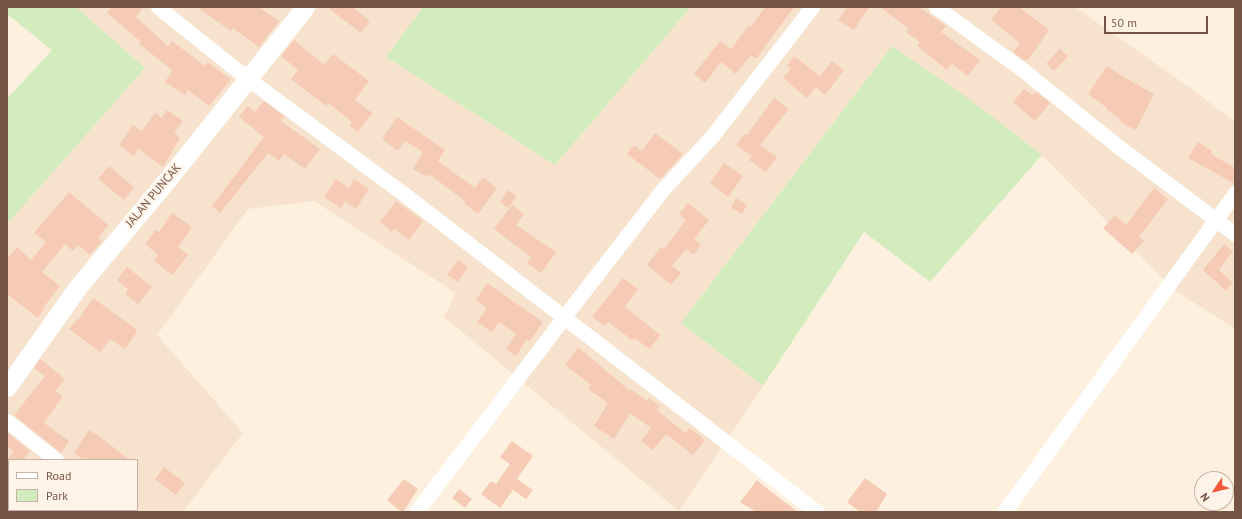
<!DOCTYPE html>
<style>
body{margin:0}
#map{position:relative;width:1242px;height:519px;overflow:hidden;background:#fef0df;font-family:"PT Sans",sans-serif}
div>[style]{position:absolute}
.residential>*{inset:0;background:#f6e2cd}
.green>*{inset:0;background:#d3ecbd}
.building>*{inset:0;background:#f6cbb5}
.minor>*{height:15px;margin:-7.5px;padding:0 7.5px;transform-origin:7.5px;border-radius:7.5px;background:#fff}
.tertiary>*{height:19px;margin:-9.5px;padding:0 9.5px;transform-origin:9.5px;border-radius:9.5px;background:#fff}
span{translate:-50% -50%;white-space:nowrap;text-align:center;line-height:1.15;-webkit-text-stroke:4px #fff4e7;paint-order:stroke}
.street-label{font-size:12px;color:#765445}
.frame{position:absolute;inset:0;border:8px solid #765445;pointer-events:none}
.legend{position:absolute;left:8px;top:459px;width:130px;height:52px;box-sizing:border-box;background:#fff4e7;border:1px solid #c8b4a6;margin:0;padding:5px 7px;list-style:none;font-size:12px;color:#765445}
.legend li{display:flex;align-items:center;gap:8px;height:20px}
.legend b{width:20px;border:1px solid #c8b4a6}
.north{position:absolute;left:1194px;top:471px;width:40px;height:40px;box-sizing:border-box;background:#fff4e7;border:1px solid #c8b4a6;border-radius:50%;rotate:235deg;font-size:11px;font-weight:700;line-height:16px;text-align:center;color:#765445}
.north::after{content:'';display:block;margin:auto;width:14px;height:18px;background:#f35939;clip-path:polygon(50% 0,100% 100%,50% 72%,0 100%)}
.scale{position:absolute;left:1104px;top:16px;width:104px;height:18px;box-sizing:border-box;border:2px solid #765445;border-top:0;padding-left:5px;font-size:12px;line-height:14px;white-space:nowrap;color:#765445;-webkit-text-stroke:3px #fff4e7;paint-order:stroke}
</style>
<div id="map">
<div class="residential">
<i style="clip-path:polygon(evenodd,76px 7px,423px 7px,386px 57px,555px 165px,691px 7px,1075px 7px,1189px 87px,1235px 122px,1235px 329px,1173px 289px,1042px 155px,892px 46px,681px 323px,763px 386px,679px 511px,444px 317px,456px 293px,314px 201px,248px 209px,157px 335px,243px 433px,183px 512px,7px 512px,7px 224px,145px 68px,76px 7px,9px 460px,137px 460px,137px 510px,9px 510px,9px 460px)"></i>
</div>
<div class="green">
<i style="clip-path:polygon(7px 7px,76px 7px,145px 68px,7px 224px,7px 99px,52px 50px,7px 14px)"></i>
<i style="clip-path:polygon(423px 7px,691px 7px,555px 165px,386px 57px)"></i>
<i style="clip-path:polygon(892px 46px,969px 99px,1042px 155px,930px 282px,864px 232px,763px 386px,681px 323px)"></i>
</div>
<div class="building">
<i style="clip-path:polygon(112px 7px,143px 7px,136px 17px,168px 46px,172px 41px,205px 66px,208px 62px,231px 80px,209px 106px,188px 90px,185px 95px,165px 82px,172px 71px,171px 69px,139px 44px,141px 42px,107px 13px)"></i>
<i style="clip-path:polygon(197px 7px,259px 7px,279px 21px,259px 47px,233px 28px,231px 31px)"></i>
<i style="clip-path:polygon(327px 7px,352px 7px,370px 21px,361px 33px)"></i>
<i style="clip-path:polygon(765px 7px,794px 7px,756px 59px,751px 55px,736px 74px,721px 62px,705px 83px,694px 74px,720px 41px,731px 49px,749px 25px,751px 27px)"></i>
<i style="clip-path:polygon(847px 7px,869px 7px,854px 30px,838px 20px)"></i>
<i style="clip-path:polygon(880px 7px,919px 7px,946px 26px,941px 32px,980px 60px,968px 76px,952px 64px,947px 70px,917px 46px,920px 42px,906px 32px,909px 29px)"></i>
<i style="clip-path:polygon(1001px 7px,1019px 7px,1049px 30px,1028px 60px,1024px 60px,1013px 52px,1020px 43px,991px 20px)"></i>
<i style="clip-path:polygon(294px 40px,324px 65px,333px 54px,369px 81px,355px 100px,372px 113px,358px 132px,349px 125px,352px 122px,328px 103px,326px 106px,291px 79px,298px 70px,281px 56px)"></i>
<i style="clip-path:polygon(1060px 49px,1068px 56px,1054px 71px,1046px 64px)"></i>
<i style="clip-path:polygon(794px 56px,820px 76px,832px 61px,844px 70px,825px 95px,816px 87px,807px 98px,783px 78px,791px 68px,787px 66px)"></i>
<i style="clip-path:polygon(1107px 66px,1127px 79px,1154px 94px,1136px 130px,1120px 122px,1121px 120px,1106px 109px,1107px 108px,1088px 94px)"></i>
<i style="clip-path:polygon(1024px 89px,1032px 95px,1036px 92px,1050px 103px,1035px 121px,1013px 102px)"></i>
<i style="clip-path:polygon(774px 98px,789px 109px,760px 145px,777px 157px,766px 172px,749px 160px,752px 156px,736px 145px,744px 134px,747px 135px)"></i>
<i style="clip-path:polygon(264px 101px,284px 116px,281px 121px,320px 149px,305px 169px,284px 154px,279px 161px,268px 153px,220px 213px,212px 206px,264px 137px,239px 117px,248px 106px,255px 112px)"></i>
<i style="clip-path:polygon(167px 110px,183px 121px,174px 133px,180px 138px,163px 167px,138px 149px,134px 156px,119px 145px,133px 125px,142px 131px,155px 113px,162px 118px)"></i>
<i style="clip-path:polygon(397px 117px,445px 150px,438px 161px,475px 188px,483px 177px,497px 188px,478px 214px,464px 203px,465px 201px,429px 174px,427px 177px,413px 169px,423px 152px,405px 141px,398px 151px,382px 139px)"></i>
<i style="clip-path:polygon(655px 133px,683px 154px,660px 179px,627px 154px,634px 145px,642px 151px)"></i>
<i style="clip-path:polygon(1198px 142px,1212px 151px,1211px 154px,1235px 168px,1235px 184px,1188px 158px)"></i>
<i style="clip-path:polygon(724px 163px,743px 176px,728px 197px,710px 183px)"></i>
<i style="clip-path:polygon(109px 166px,134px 187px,124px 200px,98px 179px)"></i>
<i style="clip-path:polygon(336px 179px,349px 188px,354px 179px,369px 189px,356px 209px,345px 201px,341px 208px,324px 197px)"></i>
<i style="clip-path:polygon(1154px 188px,1168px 199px,1139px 237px,1144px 241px,1132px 254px,1103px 228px,1115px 215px,1126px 225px)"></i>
<i style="clip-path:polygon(508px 190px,517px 196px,508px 208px,500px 202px)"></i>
<i style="clip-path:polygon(69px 192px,108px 225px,98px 238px,102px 241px,90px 255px,78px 245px,73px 251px,65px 244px,42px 272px,60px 286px,43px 308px,44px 309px,38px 318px,7px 294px,7px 259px,17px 247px,31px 260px,46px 242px,34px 233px)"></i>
<i style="clip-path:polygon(736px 198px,747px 205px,742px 214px,731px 208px)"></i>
<i style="clip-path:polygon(396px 201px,423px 221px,409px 240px,394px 229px,392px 232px,380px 222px)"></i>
<i style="clip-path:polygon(688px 203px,709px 220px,694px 239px,701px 245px,694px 255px,686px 249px,672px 266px,681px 273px,671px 285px,647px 265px,661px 247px,664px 249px,686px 220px,679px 214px)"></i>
<i style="clip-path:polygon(512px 205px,524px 214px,516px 225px,556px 252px,541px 273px,527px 263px,531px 257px,494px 229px)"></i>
<i style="clip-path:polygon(172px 213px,192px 227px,178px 247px,188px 255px,172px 275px,154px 261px,158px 255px,145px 244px,156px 230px,159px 232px)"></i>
<i style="clip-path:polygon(1224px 244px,1233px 251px,1219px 270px,1233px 283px,1226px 291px,1203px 270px)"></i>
<i style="clip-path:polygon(458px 260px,468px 267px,458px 282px,447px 275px)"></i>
<i style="clip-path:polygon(127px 267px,152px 287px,138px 304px,125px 294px,128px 289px,117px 280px)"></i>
<i style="clip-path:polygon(623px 278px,638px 289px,625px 307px,660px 335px,650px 349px,634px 338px,632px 340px,608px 322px,605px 326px,592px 317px)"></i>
<i style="clip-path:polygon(487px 283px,543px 322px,530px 341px,527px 339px,516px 356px,506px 349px,516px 334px,499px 322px,492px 332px,477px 322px,487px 308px,476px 300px)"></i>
<i style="clip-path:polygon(93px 298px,136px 329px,136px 333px,125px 349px,110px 339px,100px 352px,69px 329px,77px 319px,78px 320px)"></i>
<i style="clip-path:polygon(578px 347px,630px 391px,631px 389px,647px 401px,649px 398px,660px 406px,657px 410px,685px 433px,690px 428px,705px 440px,693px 455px,666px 434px,653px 450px,641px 441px,651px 428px,630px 413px,614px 439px,594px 426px,608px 403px,588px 389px,591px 385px,565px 365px)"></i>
<i style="clip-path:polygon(40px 359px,65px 379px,55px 391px,63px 396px,44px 423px,69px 441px,61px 453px,14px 415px,45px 376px,34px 368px)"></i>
<i style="clip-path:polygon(89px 430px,100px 437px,130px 460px,84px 460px,74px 453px)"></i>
<i style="clip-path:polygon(7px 432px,30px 451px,23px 460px,7px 460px,14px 451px,7px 446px)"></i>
<i style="clip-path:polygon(512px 441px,533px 456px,517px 479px,533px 490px,526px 499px,513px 490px,500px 508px,481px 494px,491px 481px,496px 484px,510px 464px,500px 457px)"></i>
<i style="clip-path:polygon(164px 467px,185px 483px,176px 495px,155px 479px)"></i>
<i style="clip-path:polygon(865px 478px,887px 494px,876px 512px,860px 512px,847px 502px)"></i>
<i style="clip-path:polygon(404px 479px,418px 489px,403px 512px,401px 512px,387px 500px)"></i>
<i style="clip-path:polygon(757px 480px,765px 487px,798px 512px,756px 512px,740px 502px)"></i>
<i style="clip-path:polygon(459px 489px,472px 499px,465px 508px,452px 498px)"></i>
</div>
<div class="minor">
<i style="left:158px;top:7px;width:114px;rotate:38.6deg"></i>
<i style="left:247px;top:78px;width:195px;rotate:36.5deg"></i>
<i style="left:404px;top:194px;width:521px;rotate:37.6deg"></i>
<i style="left:936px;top:7px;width:107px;rotate:35.9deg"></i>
<i style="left:1023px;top:70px;width:118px;rotate:38.8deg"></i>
<i style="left:1115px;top:144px;width:150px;rotate:36.9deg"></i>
<i style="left:7px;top:421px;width:63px;rotate:38.5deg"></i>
<i style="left:120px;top:510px;width:4px;rotate:34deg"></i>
<i style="left:416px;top:512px;width:243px;rotate:-52.8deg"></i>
<i style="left:563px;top:318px;width:165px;rotate:-52.2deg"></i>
<i style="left:664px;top:188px;width:71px;rotate:-47.3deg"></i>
<i style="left:712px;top:136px;width:163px;rotate:-52.2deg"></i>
<i style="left:1004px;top:512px;width:394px;rotate:-54.1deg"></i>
</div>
<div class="tertiary">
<i style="left:7px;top:387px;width:121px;rotate:-54.7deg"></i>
<i style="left:77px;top:288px;width:141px;rotate:-50.2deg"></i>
<i style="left:167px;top:180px;width:221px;rotate:-51.4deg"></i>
</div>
<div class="street-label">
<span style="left:153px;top:195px;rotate:-50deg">JALAN PUNCAK</span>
</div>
<div class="frame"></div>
<ul class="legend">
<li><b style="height:5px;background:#fff"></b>Road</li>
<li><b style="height:11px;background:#d3ecbd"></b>Park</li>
</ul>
<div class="north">N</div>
<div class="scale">50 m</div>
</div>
